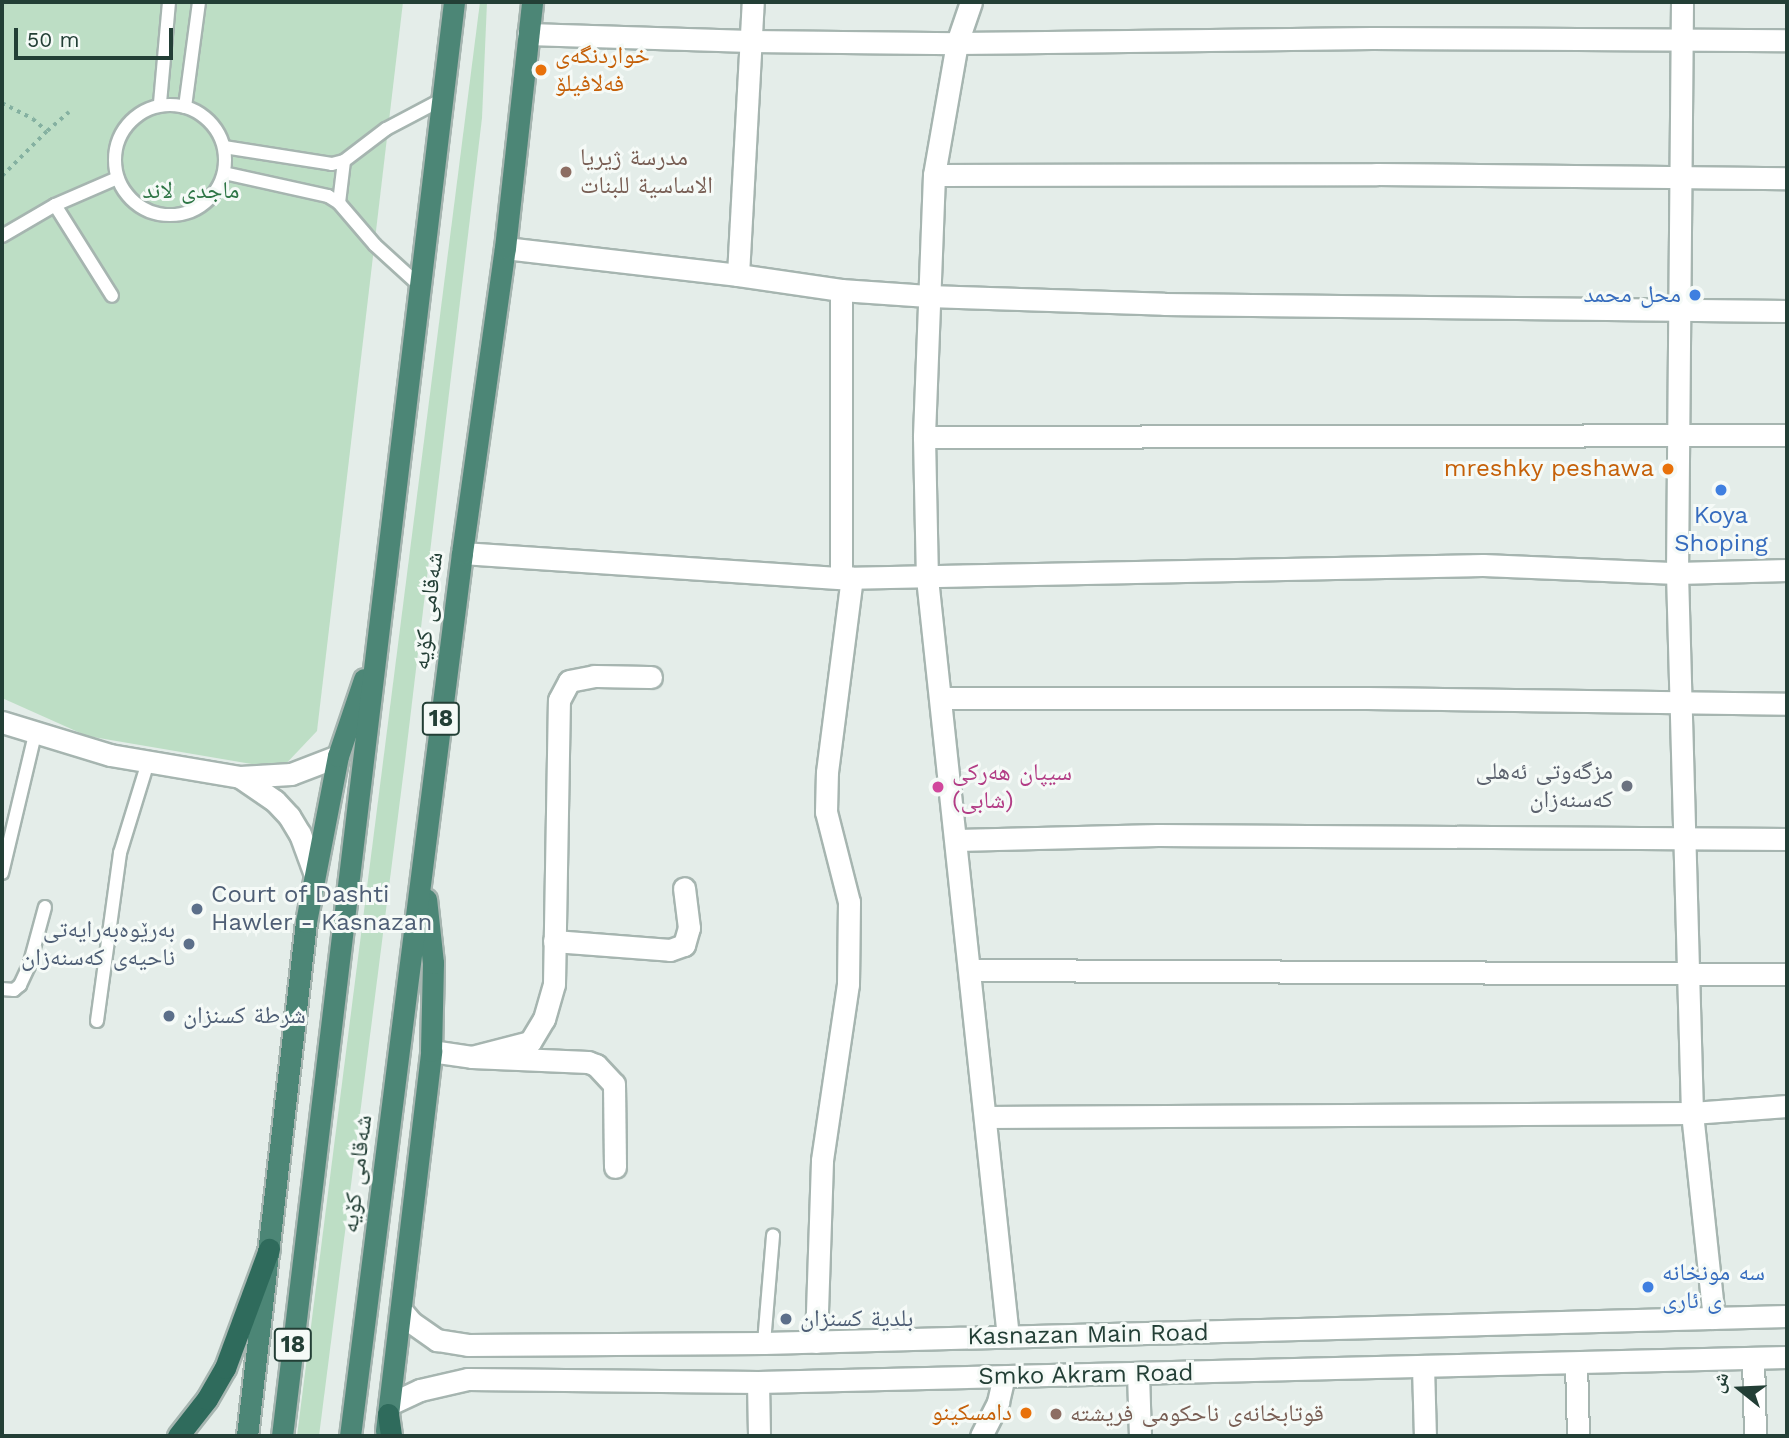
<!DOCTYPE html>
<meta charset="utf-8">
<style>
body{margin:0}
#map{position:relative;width:1789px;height:1438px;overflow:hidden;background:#e4ede9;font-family:"Work Sans","Noto Naskh Arabic",sans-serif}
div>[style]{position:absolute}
.green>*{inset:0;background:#bddec5}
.path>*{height:3.5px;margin-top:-1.75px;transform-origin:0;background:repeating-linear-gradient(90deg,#85b1a1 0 3.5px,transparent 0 8.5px)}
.roads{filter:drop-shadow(2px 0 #a6b5b0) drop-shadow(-2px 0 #a6b5b0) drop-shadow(0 2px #a6b5b0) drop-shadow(0 -2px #a6b5b0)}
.service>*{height:12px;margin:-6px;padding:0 6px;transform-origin:6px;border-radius:6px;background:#fff}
.service>.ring{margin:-6px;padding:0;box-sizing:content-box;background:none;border:12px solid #fff;border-radius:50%}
.minor>*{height:21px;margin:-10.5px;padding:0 10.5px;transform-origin:10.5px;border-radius:10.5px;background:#fff}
.tertiary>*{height:21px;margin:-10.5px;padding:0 10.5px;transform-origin:10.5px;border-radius:10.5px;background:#fff}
.trunk>*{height:21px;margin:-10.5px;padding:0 10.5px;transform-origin:10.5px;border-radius:10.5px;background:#4c8676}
.motorway>*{height:21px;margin:-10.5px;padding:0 10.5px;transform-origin:10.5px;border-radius:10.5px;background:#2f6b5c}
.dots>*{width:19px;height:19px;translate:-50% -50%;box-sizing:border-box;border:4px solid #f5faf7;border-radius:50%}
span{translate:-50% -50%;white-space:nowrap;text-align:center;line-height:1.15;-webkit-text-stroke:6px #f5faf7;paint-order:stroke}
.shield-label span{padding:2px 5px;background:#f5faf7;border:2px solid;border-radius:5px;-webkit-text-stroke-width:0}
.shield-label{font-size:23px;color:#233f36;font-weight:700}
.food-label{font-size:24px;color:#c56008}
.left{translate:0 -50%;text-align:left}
.right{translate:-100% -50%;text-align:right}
.education-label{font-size:24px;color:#785e54}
.park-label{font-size:24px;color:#2e7646}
.shop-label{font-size:24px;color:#366cbe}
.street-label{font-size:24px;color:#233f36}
.worship-label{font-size:24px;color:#5b616d}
.hotel-label{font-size:24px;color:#b23c85}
.service-label{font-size:24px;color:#4e5e75}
.frame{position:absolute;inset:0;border:4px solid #233f36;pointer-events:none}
.north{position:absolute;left:1705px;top:1354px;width:70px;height:70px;-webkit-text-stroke:5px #f5faf7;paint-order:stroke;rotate:288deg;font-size:19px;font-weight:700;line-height:28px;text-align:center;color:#233f36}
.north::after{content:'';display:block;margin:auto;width:24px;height:32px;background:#233f36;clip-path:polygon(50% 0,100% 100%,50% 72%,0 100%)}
.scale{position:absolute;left:14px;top:28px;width:159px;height:32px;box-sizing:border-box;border:4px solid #233f36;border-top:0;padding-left:9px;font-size:21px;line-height:24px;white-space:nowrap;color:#233f36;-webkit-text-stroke:5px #f5faf7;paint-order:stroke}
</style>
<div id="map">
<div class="green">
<i style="clip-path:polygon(2px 2px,403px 2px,317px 731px,281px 769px,87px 736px,2px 698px)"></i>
<i style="clip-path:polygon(480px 2px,487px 2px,482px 118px,405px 761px,319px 1436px,297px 1436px)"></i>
</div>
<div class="path">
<i style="left:2px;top:103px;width:35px;rotate:27deg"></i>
<i style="left:33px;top:119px;width:18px;rotate:41deg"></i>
<i style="left:47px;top:131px;width:29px;rotate:-41deg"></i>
<i style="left:2px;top:176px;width:64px;rotate:-45deg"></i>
</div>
<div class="roads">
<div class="service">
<i style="left:160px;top:103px;width:101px;rotate:-84.9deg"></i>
<i class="ring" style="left:115px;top:105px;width:98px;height:98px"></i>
<i style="left:185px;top:107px;width:106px;rotate:-82.4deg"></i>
<i style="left:224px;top:147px;width:109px;rotate:8.9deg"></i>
<i style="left:332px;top:164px;width:12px;rotate:-14deg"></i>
<i style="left:344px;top:161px;width:53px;rotate:-37.3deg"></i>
<i style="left:386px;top:129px;width:64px;rotate:-27.8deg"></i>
<i style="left:224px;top:173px;width:107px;rotate:12.5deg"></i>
<i style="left:328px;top:196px;width:13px;rotate:32deg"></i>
<i style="left:339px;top:203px;width:55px;rotate:49.4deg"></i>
<i style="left:375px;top:245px;width:59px;rotate:42.3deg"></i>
<i style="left:339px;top:203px;width:42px;rotate:-83.2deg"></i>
<i style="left:55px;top:205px;width:107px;rotate:57.9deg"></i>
<i style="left:2px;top:236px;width:61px;rotate:-30.3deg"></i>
<i style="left:55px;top:205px;width:68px;rotate:-23.5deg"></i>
<i style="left:2px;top:873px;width:143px;rotate:-76.6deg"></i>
<i style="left:2px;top:989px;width:12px;rotate:5deg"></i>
<i style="left:14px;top:990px;width:8px;rotate:-40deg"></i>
<i style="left:20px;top:985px;width:21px;rotate:-65deg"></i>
<i style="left:29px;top:966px;width:61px;rotate:-74.8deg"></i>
<i style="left:97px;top:1021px;width:170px;rotate:-82.2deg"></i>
<i style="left:120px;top:853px;width:95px;rotate:-72.9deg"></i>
<i style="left:764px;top:1343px;width:108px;rotate:-85.2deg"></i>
</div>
<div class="minor">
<i style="left:971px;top:2px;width:43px;rotate:108.9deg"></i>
<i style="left:957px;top:43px;width:134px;rotate:99.9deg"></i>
<i style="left:934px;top:175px;width:262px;rotate:92.2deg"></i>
<i style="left:924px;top:437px;width:141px;rotate:88.8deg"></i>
<i style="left:927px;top:578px;width:763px;rotate:83.91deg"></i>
<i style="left:1682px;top:2px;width:571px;rotate:90.5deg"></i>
<i style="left:1677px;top:573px;width:540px;rotate:88.41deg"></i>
<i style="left:1692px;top:1113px;width:206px;rotate:83.9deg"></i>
<i style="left:528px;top:34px;width:222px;rotate:1.8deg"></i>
<i style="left:750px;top:41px;width:207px;rotate:0.6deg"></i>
<i style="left:957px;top:43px;width:415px;rotate:-0.7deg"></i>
<i style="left:1372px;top:38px;width:415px;rotate:0.3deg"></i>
<i style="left:934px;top:175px;width:442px;rotate:-0.1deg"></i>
<i style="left:1376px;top:174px;width:411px;rotate:0.6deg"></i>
<i style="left:505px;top:248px;width:235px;rotate:6.6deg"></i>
<i style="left:738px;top:275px;width:104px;rotate:8.3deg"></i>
<i style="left:841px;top:290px;width:87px;rotate:3.9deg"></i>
<i style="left:928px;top:296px;width:236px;rotate:1.9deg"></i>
<i style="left:1164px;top:304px;width:623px;rotate:0.64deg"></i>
<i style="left:738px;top:275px;width:273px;rotate:-86.9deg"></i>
<i style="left:841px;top:290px;width:288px;rotate:90deg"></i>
<i style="left:924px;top:437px;width:863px;rotate:-0.13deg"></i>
<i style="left:462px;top:553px;width:380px;rotate:3.8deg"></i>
<i style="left:841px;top:578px;width:642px;rotate:-1.16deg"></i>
<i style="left:1483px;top:565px;width:194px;rotate:2.4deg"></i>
<i style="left:1677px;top:573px;width:110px;rotate:-1.6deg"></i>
<i style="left:942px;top:698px;width:425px"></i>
<i style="left:1367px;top:698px;width:420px;rotate:0.8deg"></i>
<i style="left:957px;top:840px;width:201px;rotate:-1.4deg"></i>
<i style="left:1158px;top:835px;width:629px;rotate:0.36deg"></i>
<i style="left:554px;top:941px;width:116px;rotate:4.4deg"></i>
<i style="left:670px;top:950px;width:15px;rotate:-20deg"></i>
<i style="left:684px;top:945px;width:18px;rotate:-74deg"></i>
<i style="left:689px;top:928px;width:40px;rotate:-97.1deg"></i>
<i style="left:971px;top:970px;width:816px;rotate:0.28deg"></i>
<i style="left:431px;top:1051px;width:41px;rotate:8.3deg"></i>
<i style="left:472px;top:1057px;width:116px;rotate:2.5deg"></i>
<i style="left:588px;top:1062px;width:9px;rotate:21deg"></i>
<i style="left:596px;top:1065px;width:26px;rotate:47deg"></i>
<i style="left:614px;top:1084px;width:83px;rotate:89.3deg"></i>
<i style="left:472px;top:1057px;width:60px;rotate:-14.5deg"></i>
<i style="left:530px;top:1042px;width:27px;rotate:-59deg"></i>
<i style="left:544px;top:1019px;width:36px;rotate:-74deg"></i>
<i style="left:554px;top:984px;width:284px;rotate:-89deg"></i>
<i style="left:559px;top:700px;width:21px;rotate:-62deg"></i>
<i style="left:569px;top:681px;width:25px;rotate:-11deg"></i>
<i style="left:594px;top:676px;width:57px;rotate:1deg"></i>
<i style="left:985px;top:1117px;width:707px;rotate:-0.32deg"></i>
<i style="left:1692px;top:1113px;width:95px;rotate:-4.2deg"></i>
<i style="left:816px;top:1342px;width:182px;rotate:-88.1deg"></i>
<i style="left:822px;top:1160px;width:178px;rotate:-81.6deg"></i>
<i style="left:848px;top:984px;width:82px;rotate:-89.3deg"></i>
<i style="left:849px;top:902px;width:93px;rotate:-104.3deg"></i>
<i style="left:826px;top:812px;width:40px;rotate:-88.6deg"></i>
<i style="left:827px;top:772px;width:196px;rotate:-82.7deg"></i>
<i style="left:1753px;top:1358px;width:78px;rotate:88.5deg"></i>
<i style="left:1576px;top:1363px;width:73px;rotate:88.4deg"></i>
<i style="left:1423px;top:1366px;width:70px;rotate:88.4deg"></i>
<i style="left:758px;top:1382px;width:54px;rotate:88.9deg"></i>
<i style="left:981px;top:1436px;width:38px;rotate:-63deg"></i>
<i style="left:998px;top:1402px;width:26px;rotate:-77deg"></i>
</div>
<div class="tertiary">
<i style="left:2px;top:722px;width:113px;rotate:17deg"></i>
<i style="left:110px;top:755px;width:132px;rotate:9.6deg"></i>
<i style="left:240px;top:777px;width:51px;rotate:-3.4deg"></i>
<i style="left:291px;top:774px;width:50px;rotate:-21deg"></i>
<i style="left:240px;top:777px;width:42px;rotate:34.4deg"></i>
<i style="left:275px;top:801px;width:21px;rotate:47deg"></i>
<i style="left:289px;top:816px;width:21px;rotate:59deg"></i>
<i style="left:300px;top:834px;width:40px;rotate:69.8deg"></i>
<i style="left:401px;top:1310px;width:16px;rotate:50deg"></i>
<i style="left:411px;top:1322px;width:32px;rotate:35deg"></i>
<i style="left:437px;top:1340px;width:31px;rotate:9deg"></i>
<i style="left:468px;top:1345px;width:296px;rotate:-0.4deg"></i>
<i style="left:764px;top:1343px;width:1023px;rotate:-1.51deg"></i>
<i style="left:1138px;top:1373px;width:63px;rotate:88.2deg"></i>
<i style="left:390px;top:1404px;width:33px;rotate:-25deg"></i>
<i style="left:420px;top:1390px;width:49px;rotate:-12.9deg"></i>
<i style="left:468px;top:1379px;width:290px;rotate:0.6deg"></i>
<i style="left:758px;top:1382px;width:1029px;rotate:-1.39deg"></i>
</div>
<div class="trunk">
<i style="left:386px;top:1431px;width:383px;rotate:-83.2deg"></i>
<i style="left:431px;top:1051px;width:88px;rotate:-88.7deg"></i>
<i style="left:433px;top:963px;width:64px;rotate:-96.2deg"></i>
<i style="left:247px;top:1436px;width:517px;rotate:-83.45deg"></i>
<i style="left:306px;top:922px;width:169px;rotate:-79.1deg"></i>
<i style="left:338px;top:756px;width:81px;rotate:-71.3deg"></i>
<i style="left:282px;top:1436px;width:1444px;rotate:-83.16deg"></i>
<i style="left:350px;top:1436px;width:890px;rotate:-82.77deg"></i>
<i style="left:462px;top:553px;width:308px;rotate:-82deg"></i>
<i style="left:505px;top:248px;width:247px;rotate:-83.7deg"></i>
</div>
<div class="motorway">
<i style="left:388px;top:1414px;width:22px;rotate:82deg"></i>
<i style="left:178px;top:1436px;width:47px;rotate:-51.9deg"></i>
<i style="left:207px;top:1399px;width:36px;rotate:-60deg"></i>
<i style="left:225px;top:1368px;width:127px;rotate:-69.7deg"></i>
</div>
</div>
<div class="dots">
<i style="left:541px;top:70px;background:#e8710a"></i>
<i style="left:566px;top:172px;background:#8d6e63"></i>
<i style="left:1695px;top:295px;background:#3f7fe0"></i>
<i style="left:1668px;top:469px;background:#e8710a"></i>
<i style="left:1721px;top:490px;background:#3f7fe0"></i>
<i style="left:1627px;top:786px;background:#6b7280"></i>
<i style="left:938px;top:787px;background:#d1479c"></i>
<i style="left:197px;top:909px;background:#5c6f8a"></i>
<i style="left:189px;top:944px;background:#5c6f8a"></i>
<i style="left:169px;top:1016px;background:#5c6f8a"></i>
<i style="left:1648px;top:1287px;background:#3f7fe0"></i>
<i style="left:786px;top:1319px;background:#5c6f8a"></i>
<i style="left:1026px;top:1413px;background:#e8710a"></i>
<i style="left:1056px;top:1414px;background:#8d6e63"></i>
</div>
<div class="shield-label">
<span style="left:441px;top:719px">18</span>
<span style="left:293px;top:1345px">18</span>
</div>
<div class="food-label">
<span class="left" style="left:555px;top:70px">خواردنگەی<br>فەلافیلۆ</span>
<span class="right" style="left:1654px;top:469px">mreshky peshawa</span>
<span class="right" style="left:1012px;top:1413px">دامسكينو</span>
</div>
<div class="education-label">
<span class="left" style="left:580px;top:172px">مدرسة ژيريا<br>الاساسية للبنات</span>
<span class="left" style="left:1070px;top:1414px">قوتابخانەی ناحکومی فریشتە</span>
</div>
<div class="park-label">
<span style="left:191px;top:191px">ماجدی لاند</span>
</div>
<div class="shop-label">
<span class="right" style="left:1681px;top:295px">محل محمد</span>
<span style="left:1721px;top:530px">Koya<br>Shoping</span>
<span class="left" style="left:1662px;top:1287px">سه مونخانه<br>ی ئاری</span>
</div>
<div class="street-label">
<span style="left:428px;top:611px;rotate:-83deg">شەقامی کۆیە</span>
<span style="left:357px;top:1174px;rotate:-83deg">شەقامی کۆیە</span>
<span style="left:1088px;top:1335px;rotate:-1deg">Kasnazan Main Road</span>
<span style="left:1086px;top:1375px;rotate:-1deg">Smko Akram Road</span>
</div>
<div class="worship-label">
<span class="right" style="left:1613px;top:786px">مزگەوتی ئەهلی<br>کەسنەزان</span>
</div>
<div class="hotel-label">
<span class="left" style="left:952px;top:787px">سیپان هەرکی<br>(شابی)</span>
</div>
<div class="service-label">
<span class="left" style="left:211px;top:909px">Court of Dashti<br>Hawler - Kasnazan</span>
<span class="right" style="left:175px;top:944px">بەرێوەبەرایەتی<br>ناحیەی کەسنەزان</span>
<span class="left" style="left:183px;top:1016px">شرطة كسنزان</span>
<span class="left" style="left:800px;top:1319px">بلدية كسنزان</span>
</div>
<div class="frame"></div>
<div class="north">ش</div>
<div class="scale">50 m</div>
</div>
